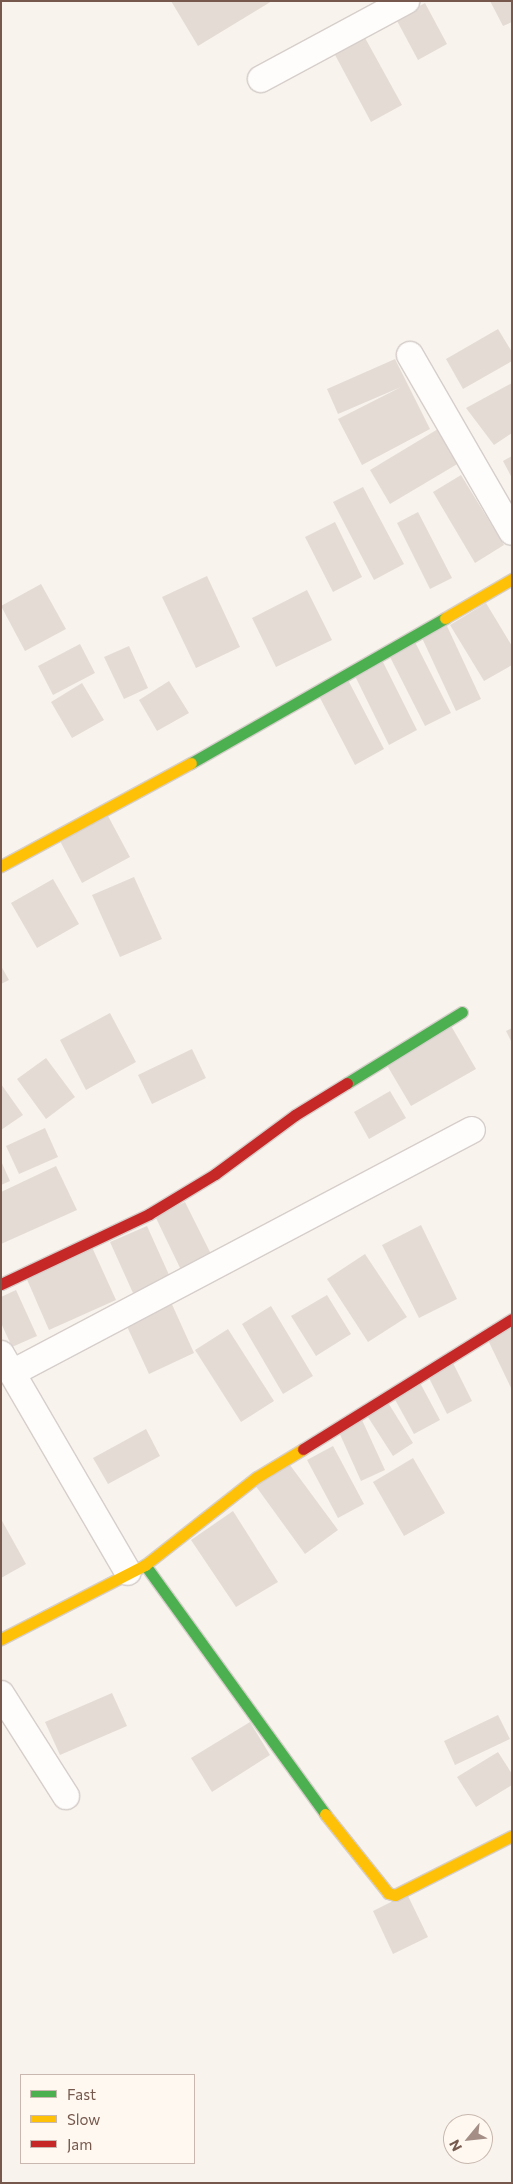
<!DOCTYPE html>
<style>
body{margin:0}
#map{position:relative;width:513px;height:2184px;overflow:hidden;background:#f8f3ed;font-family:Commissioner,sans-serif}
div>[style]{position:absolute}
.building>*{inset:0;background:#e4dbd5}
.roads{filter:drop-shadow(1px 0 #d6ceca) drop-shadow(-1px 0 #d6ceca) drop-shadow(0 1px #d6ceca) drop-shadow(0 -1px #d6ceca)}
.street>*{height:26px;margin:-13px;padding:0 13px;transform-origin:13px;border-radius:13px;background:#fefdfc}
.fast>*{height:11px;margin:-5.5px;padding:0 5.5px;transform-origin:5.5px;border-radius:5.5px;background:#4caf50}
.slow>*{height:11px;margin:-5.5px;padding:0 5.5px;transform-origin:5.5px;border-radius:5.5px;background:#ffc107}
.jam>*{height:11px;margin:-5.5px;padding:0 5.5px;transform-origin:5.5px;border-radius:5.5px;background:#c62828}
span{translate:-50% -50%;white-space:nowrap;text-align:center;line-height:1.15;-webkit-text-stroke:5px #fef8f0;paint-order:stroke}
.frame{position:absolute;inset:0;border:2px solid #76584d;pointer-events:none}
.legend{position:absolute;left:20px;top:2074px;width:175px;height:90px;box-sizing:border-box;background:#fef8f0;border:1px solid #c8b8af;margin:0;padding:6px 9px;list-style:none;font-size:15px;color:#76584d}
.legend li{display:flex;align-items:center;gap:10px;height:25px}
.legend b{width:25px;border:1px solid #c8b8af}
.north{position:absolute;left:443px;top:2114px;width:50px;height:50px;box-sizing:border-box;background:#fef8f0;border:1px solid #c8b8af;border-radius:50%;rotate:242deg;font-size:14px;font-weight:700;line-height:20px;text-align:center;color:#76584d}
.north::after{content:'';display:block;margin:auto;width:18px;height:22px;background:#a48e85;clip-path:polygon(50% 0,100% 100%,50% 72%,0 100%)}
</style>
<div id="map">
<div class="building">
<i style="clip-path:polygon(171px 1px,272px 1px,198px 46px)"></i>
<i style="clip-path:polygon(490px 1px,512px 1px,512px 22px,503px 26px)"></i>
<i style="clip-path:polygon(425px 3px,447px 44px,418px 60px,396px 19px)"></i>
<i style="clip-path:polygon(364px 36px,402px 105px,371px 122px,334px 53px)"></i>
<i style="clip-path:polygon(498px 329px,512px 352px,512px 361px,463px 389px,446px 359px)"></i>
<i style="clip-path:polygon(395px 359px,430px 429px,362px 465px,338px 419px,401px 387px,338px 414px,327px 389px)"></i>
<i style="clip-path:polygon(512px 383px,512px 433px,494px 445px,466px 408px)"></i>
<i style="clip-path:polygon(438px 429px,459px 463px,390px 504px,370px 470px)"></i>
<i style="clip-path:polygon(512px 456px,512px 478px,503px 461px)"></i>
<i style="clip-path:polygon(461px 475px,504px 545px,475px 563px,433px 492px)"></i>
<i style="clip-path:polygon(363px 487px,404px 564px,374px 580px,333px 502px)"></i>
<i style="clip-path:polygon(418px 512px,452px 578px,430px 589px,397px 523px)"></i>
<i style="clip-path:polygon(335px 522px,362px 577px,333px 592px,305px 537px)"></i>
<i style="clip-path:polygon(207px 576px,240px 647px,196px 668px,162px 597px)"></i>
<i style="clip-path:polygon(41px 584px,66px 629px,25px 651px,1px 606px)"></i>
<i style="clip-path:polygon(307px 590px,332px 640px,276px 667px,252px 618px)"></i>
<i style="clip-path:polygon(486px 603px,512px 646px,512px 665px,484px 681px,450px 625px)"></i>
<i style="clip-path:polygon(447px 626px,481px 699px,456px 711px,422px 638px)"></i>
<i style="clip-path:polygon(415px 642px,451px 713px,425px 726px,389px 655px)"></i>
<i style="clip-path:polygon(80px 644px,95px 673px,53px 695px,38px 666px)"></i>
<i style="clip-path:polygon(129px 646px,148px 688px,124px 699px,104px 657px)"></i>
<i style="clip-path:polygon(382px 660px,417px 730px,389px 745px,354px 674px)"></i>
<i style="clip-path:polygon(348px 680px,384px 749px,355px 765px,319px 696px)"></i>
<i style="clip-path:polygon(169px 681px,189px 713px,157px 731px,139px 700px)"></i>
<i style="clip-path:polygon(82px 683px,104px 720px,72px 738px,51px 702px)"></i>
<i style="clip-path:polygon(108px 816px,130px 857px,82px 883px,60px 841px)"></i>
<i style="clip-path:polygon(134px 877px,162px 939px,120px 957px,92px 895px)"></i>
<i style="clip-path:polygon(53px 879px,79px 924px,37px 948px,11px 903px)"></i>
<i style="clip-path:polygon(1px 966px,9px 980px,1px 984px)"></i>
<i style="clip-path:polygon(110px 1013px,136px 1062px,86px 1090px,60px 1040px)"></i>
<i style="clip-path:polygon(450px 1024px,476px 1069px,411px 1106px,385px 1062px)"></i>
<i style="clip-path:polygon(512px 1028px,512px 1043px,506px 1031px)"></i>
<i style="clip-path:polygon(192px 1049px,206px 1078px,152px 1104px,138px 1075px)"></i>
<i style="clip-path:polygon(46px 1058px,75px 1097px,46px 1119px,17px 1079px)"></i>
<i style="clip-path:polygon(1px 1084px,23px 1115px,1px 1130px)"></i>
<i style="clip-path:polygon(390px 1091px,406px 1118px,369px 1139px,354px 1112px)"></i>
<i style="clip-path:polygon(45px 1128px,58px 1157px,19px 1174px,6px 1146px)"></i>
<i style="clip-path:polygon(1px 1161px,10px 1181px,1px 1185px)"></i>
<i style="clip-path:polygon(56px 1166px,77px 1210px,1px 1244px,1px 1192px)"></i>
<i style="clip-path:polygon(185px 1202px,212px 1256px,182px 1272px,155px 1216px)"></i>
<i style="clip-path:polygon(421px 1225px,457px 1299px,419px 1318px,382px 1245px)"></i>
<i style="clip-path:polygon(147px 1226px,170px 1277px,133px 1293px,110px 1242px)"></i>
<i style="clip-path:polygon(91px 1245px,116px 1300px,49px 1330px,25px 1275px)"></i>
<i style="clip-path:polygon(365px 1254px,407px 1317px,368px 1342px,327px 1279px)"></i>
<i style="clip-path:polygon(16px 1290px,37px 1336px,12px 1347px,1px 1323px,1px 1297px)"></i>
<i style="clip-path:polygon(327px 1295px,351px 1334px,316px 1356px,291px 1316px)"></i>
<i style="clip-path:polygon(170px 1300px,194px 1353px,149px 1374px,124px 1320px)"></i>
<i style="clip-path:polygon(271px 1306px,313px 1376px,283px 1394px,242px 1324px)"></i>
<i style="clip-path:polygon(512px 1325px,512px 1390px,487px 1338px)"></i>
<i style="clip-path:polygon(228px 1329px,274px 1401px,241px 1422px,195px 1350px)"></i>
<i style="clip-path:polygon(452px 1361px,472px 1401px,447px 1414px,427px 1374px)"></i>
<i style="clip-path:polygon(419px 1381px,440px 1420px,414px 1434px,393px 1396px)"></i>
<i style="clip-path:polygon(387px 1401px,413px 1443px,393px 1456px,366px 1414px)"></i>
<i style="clip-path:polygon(362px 1420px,385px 1470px,361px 1481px,338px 1430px)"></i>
<i style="clip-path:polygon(146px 1429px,160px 1456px,108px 1484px,93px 1458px)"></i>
<i style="clip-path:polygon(333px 1446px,364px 1504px,338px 1518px,307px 1460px)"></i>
<i style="clip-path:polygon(413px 1458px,445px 1513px,404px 1536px,373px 1482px)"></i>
<i style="clip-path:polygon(287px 1461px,338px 1530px,305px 1554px,255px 1485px)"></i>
<i style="clip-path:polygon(233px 1511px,278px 1582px,236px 1607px,191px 1540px)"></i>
<i style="clip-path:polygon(1px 1519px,26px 1564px,1px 1578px)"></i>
<i style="clip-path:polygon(112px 1693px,127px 1726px,60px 1755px,45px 1722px)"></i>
<i style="clip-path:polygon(498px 1715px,510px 1739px,455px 1765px,444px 1741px)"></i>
<i style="clip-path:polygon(250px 1722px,270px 1755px,212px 1792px,191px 1758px)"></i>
<i style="clip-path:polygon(498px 1752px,512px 1774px,512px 1785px,476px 1807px,457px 1777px)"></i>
<i style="clip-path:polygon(407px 1894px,428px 1937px,393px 1954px,373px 1911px)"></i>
</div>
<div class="roads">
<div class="street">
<i style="left:261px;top:79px;width:165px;rotate:-28.3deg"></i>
<i style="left:410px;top:355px;width:204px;rotate:60deg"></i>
<i style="left:1px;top:1354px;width:252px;rotate:59.8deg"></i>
<i style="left:12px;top:1373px;width:520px;rotate:-27.85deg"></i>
<i style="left:1px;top:1694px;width:121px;rotate:57.5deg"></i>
</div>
<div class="fast">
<i style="left:191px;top:763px;width:292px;rotate:-29.7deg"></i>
<i style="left:347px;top:1083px;width:135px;rotate:-31.7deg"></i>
<i style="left:145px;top:1565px;width:307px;rotate:54.1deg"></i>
</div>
<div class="slow">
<i style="left:445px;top:618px;width:78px;rotate:-30.2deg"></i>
<i style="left:1px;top:866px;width:216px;rotate:-28.5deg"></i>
<i style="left:1px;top:1639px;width:162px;rotate:-27.2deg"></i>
<i style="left:145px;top:1565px;width:142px;rotate:-38.2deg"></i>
<i style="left:257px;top:1477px;width:54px;rotate:-31.3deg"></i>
<i style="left:325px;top:1814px;width:101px;rotate:51.4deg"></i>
<i style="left:388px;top:1893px;width:7px;rotate:16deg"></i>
<i style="left:395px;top:1895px;width:131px;rotate:-26.8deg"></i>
</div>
<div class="jam">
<i style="left:1px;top:1284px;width:164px;rotate:-25.3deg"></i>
<i style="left:149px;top:1214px;width:77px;rotate:-31.2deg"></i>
<i style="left:215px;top:1174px;width:99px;rotate:-36.4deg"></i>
<i style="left:295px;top:1115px;width:61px;rotate:-31.6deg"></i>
<i style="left:303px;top:1449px;width:246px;rotate:-31.9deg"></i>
</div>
</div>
<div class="frame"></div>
<ul class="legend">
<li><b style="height:6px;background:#4caf50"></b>Fast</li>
<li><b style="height:6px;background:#ffc107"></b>Slow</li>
<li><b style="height:6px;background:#c62828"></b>Jam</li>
</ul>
<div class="north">N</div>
</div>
